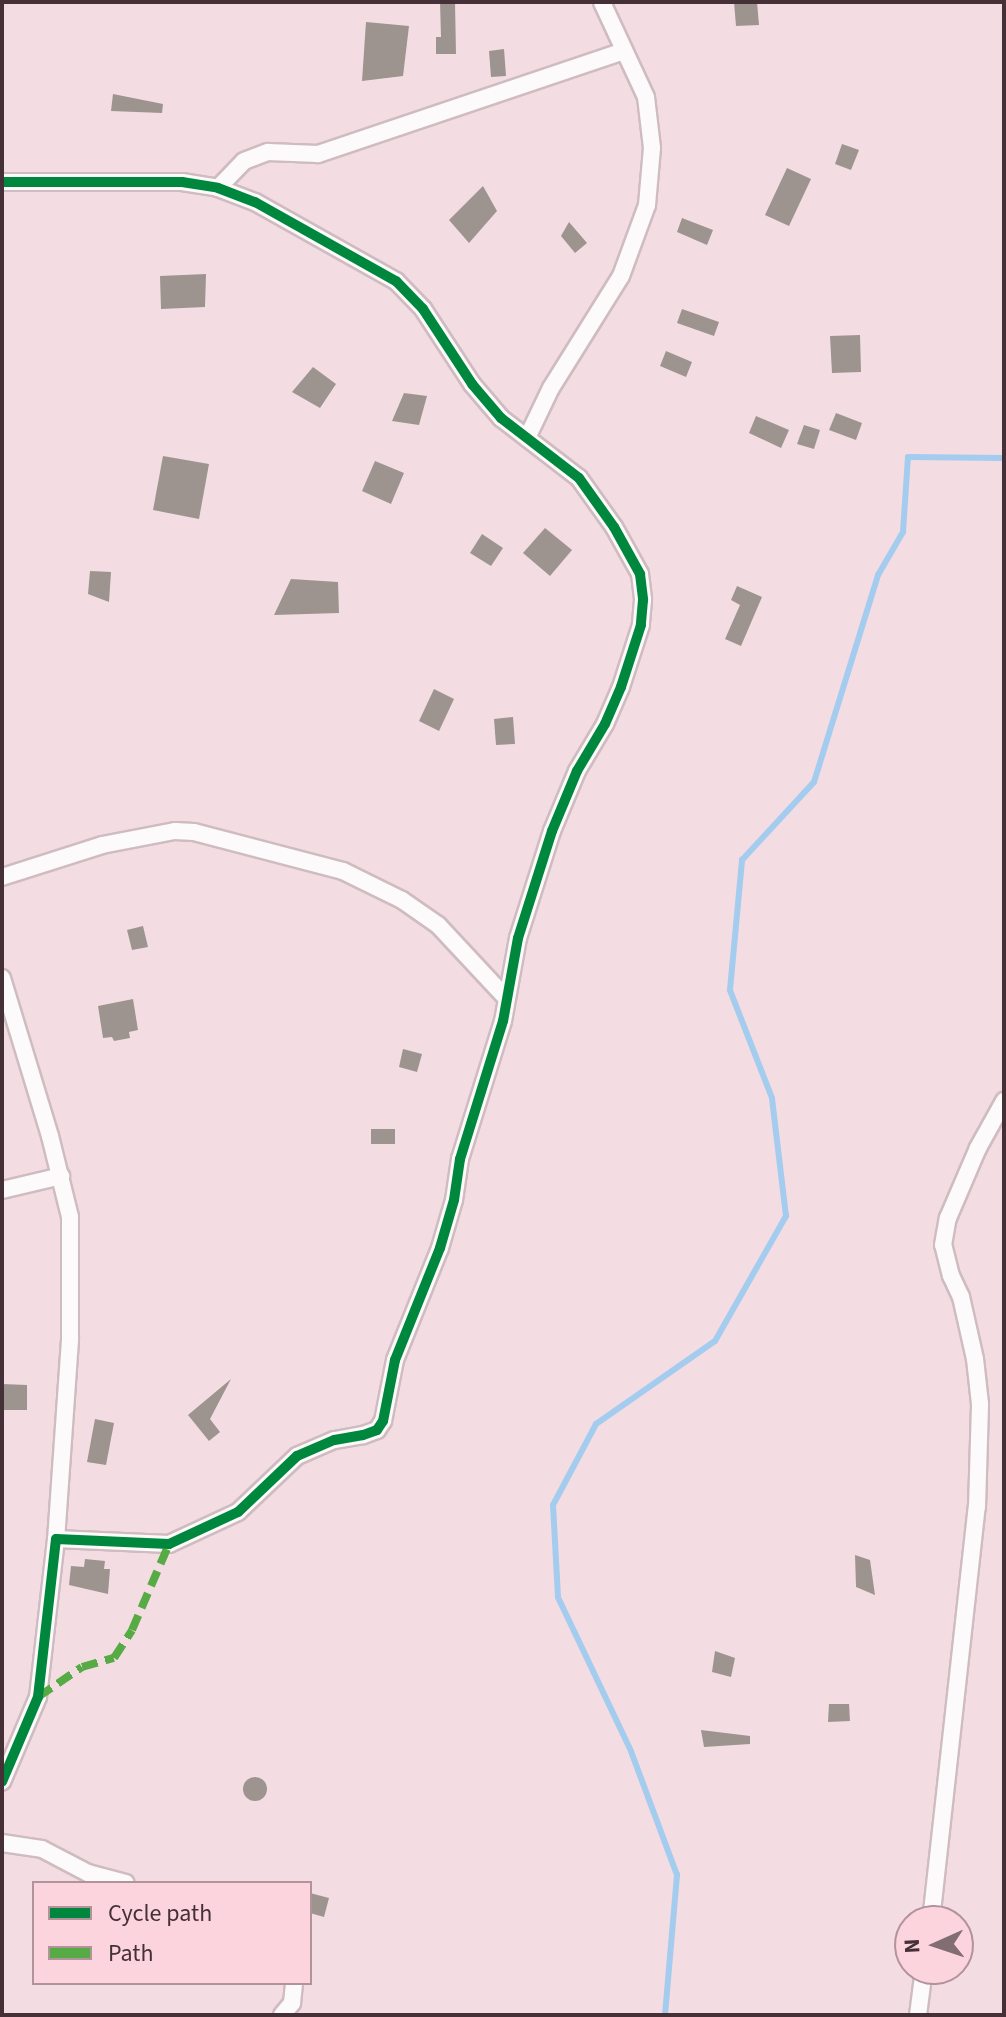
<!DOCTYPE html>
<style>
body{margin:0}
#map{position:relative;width:1006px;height:2017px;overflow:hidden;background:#f3dde2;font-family:"Source Sans 3",sans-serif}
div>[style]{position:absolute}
.stream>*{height:6px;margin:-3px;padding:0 3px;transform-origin:3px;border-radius:3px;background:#a4ccef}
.building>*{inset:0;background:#9d9490}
.round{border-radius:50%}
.roads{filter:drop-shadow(2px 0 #cfbcc0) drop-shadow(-2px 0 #cfbcc0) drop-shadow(0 2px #cfbcc0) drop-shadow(0 -2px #cfbcc0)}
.street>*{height:16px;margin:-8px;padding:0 8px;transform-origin:8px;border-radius:8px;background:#fdfafb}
.quiet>*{height:8px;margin-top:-4px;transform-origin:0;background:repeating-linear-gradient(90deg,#56ab45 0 16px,transparent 0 24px)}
.cycleway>*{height:10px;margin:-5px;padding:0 5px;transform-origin:5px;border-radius:5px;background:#00873e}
span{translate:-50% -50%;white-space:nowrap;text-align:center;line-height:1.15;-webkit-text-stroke:8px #fcd4de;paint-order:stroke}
.frame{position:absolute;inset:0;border:4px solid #443036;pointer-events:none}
.legend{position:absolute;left:32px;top:1881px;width:280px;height:104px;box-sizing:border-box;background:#fcd4de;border:2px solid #b2929b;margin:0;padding:10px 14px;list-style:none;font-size:24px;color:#443036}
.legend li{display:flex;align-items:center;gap:16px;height:40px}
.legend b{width:40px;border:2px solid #b2929b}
.north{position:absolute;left:894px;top:1905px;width:80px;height:80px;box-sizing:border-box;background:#fcd4de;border:2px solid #b2929b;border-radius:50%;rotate:267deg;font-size:22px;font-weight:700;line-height:32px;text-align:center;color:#443036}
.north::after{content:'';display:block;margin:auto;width:28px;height:36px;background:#816d72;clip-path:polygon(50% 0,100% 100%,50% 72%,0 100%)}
</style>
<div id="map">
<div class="stream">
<i style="left:665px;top:2015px;width:141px;rotate:-85.1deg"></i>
<i style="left:677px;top:1875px;width:132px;rotate:-110.4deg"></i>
<i style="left:631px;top:1751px;width:170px;rotate:-115.4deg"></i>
<i style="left:558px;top:1597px;width:92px;rotate:-93.1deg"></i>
<i style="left:553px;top:1505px;width:92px;rotate:-62deg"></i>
<i style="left:596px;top:1424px;width:145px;rotate:-34.9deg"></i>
<i style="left:715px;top:1341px;width:144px;rotate:-60.4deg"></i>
<i style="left:786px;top:1216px;width:119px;rotate:-96.8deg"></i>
<i style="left:772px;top:1098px;width:116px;rotate:-111.3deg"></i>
<i style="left:730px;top:990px;width:131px;rotate:-84.7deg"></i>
<i style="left:742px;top:860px;width:106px;rotate:-47.3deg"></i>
<i style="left:814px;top:782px;width:217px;rotate:-72.8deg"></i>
<i style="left:878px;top:575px;width:50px;rotate:-59.8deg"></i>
<i style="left:903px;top:532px;width:75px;rotate:-86.2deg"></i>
<i style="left:908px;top:457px;width:96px;rotate:0.6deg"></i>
</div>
<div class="building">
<i style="clip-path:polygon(440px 2px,455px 2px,456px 54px,436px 54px,436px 37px,441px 37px)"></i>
<i style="clip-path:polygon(734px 2px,757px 2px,759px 25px,736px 26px)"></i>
<i style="clip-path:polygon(366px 22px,409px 26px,403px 76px,362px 81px)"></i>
<i style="clip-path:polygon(504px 49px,506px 76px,491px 77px,489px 51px)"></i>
<i style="clip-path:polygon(113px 94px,163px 104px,162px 113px,111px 111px)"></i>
<i style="clip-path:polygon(842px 144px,859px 150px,851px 170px,835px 164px)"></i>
<i style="clip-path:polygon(787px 168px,811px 179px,789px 226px,765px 215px)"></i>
<i style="clip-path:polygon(483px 186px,497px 211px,469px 243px,449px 220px)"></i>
<i style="clip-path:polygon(682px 218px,713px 230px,707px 245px,677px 232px)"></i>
<i style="clip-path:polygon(569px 222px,587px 243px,575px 253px,561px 236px)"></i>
<i style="clip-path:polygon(206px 274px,205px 307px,161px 309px,160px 276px)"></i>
<i style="clip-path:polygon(682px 309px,719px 322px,714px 336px,677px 323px)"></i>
<i style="clip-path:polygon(860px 335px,861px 372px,832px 373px,830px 336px)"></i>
<i style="clip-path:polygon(666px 351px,692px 362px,686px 377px,660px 366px)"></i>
<i style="clip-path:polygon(313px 367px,336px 384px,320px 408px,292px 392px)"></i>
<i style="clip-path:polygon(404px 393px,427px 396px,419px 425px,392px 421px)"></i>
<i style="clip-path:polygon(836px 413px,862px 423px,856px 440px,829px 430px)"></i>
<i style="clip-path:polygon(756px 416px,789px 430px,781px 448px,749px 433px)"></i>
<i style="clip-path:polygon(804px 425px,820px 430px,814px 449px,797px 444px)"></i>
<i style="clip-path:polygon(163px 456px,209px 464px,199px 519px,153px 510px)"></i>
<i style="clip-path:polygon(375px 461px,404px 473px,391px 504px,362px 491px)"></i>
<i style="clip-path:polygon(545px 528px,572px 550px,550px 576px,523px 553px)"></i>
<i style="clip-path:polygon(482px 534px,503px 548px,491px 566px,470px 553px)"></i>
<i style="clip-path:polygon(90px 571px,111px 572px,109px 602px,88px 594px)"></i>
<i style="clip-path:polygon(291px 579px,338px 582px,339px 613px,274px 615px)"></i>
<i style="clip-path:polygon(737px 586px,762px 597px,741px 646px,725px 639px,740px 605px,731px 600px)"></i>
<i style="clip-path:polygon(434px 689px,454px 699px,439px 731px,419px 721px)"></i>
<i style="clip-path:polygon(513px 717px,515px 744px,496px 745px,494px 719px)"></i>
<i style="clip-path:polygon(143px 926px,148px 947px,132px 950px,127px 930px)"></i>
<i style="clip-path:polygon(133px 999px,138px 1030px,129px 1032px,130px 1038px,114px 1041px,112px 1037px,103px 1038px,98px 1006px)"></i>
<i style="clip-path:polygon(403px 1049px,422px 1054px,417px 1072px,399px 1067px)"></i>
<i style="clip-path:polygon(371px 1129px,395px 1129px,395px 1144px,371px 1144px)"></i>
<i style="clip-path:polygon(231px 1379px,210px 1419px,220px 1432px,209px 1441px,188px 1415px)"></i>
<i style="clip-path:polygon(2px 1384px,27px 1385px,27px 1410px,2px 1410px)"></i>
<i style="clip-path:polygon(95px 1419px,114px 1423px,106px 1465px,87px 1462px)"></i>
<i style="clip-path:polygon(855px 1555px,870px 1560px,875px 1595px,856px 1587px)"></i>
<i style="clip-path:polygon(85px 1559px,105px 1561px,104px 1569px,110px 1569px,108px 1594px,69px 1585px,71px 1566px,84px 1567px)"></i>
<i style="clip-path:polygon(715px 1651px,735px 1658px,731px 1677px,712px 1672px)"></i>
<i style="clip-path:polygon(829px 1704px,849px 1704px,850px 1721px,828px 1722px)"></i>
<i style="clip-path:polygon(701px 1730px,750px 1736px,750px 1744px,704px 1747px)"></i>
<i class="round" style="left:243px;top:1777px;width:24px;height:24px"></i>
<i style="clip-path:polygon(310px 1893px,329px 1898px,324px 1917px,310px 1913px)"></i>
</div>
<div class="roads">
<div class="street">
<i style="left:2px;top:182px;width:180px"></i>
<i style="left:182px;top:182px;width:36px;rotate:9deg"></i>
<i style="left:218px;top:188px;width:40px;rotate:21deg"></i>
<i style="left:255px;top:202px;width:162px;rotate:29.3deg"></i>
<i style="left:396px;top:281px;width:39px;rotate:46deg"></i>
<i style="left:423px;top:309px;width:90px;rotate:56.8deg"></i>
<i style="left:472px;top:384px;width:45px;rotate:49.5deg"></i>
<i style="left:501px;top:418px;width:98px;rotate:37.6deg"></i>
<i style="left:579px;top:478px;width:60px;rotate:54.5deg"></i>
<i style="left:614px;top:527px;width:54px;rotate:61deg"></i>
<i style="left:640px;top:574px;width:26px;rotate:83deg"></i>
<i style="left:643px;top:600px;width:25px;rotate:95deg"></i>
<i style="left:641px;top:625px;width:65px;rotate:107.9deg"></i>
<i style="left:621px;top:687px;width:40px;rotate:113.4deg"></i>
<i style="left:605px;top:724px;width:55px;rotate:120.8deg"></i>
<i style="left:577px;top:771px;width:65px;rotate:112.6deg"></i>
<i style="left:552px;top:831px;width:112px;rotate:107.6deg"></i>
<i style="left:518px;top:938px;width:84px;rotate:100.2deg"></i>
<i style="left:503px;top:1021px;width:145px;rotate:107.3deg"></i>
<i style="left:460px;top:1159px;width:41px;rotate:98.3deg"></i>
<i style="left:454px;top:1200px;width:50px;rotate:106.3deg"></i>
<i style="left:440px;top:1248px;width:121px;rotate:111.9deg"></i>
<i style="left:395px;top:1360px;width:62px;rotate:101.1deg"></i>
<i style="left:383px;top:1421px;width:11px;rotate:124deg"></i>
<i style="left:377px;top:1430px;width:15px;rotate:160deg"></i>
<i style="left:363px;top:1435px;width:29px;rotate:170deg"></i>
<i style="left:334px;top:1440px;width:40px;rotate:156.6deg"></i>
<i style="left:297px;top:1456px;width:81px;rotate:136.5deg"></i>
<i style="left:238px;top:1512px;width:76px;rotate:155.1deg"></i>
<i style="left:169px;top:1544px;width:113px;rotate:-177.5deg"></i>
<i style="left:56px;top:1539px;width:159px;rotate:96.5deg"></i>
<i style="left:38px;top:1697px;width:92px;rotate:113deg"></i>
<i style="left:218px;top:188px;width:37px;rotate:-46deg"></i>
<i style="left:244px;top:161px;width:26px;rotate:-21deg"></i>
<i style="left:268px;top:152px;width:50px;rotate:2.3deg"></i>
<i style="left:318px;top:154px;width:323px;rotate:-18.6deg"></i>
<i style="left:527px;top:438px;width:55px;rotate:-64.4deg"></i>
<i style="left:551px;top:388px;width:132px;rotate:-58deg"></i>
<i style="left:621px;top:276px;width:76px;rotate:-69.9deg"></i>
<i style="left:647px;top:205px;width:57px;rotate:-85deg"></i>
<i style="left:652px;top:148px;width:51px;rotate:-96.7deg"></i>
<i style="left:646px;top:97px;width:105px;rotate:-114.9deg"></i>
<i style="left:2px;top:877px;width:105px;rotate:-17.7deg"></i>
<i style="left:102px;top:845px;width:74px;rotate:-10.9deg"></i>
<i style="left:175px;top:831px;width:19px;rotate:3deg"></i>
<i style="left:194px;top:832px;width:154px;rotate:14.7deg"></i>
<i style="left:343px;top:871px;width:66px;rotate:26.2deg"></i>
<i style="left:402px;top:900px;width:44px;rotate:34.8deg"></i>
<i style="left:438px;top:925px;width:100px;rotate:47deg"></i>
<i style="left:2px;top:978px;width:165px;rotate:73.1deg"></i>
<i style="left:50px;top:1136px;width:83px;rotate:76.1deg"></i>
<i style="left:70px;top:1217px;width:123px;rotate:90deg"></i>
<i style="left:70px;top:1340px;width:199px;rotate:94deg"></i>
<i style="left:2px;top:1190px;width:61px;rotate:-13.3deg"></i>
<i style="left:2px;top:1843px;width:40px;rotate:8.5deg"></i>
<i style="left:42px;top:1849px;width:52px;rotate:27.6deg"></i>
<i style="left:88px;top:1873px;width:39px;rotate:15deg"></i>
<i style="left:931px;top:1921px;width:417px;rotate:-83.7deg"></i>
<i style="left:977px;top:1507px;width:103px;rotate:-88.3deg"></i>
<i style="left:980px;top:1404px;width:45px;rotate:-96.3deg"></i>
<i style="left:975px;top:1359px;width:64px;rotate:-102.7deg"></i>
<i style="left:961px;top:1297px;width:23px;rotate:-115deg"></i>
<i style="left:951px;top:1276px;width:32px;rotate:-104deg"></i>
<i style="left:943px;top:1245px;width:27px;rotate:-80deg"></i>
<i style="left:948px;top:1218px;width:76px;rotate:-66.8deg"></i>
<i style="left:978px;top:1148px;width:54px;rotate:-61deg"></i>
<i style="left:282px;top:2015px;width:16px;rotate:-50deg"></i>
<i style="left:292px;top:2003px;width:20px;rotate:-84deg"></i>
<i style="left:918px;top:2015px;width:46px;rotate:-82.6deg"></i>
</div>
</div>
<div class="quiet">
<i style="left:38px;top:1697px;width:53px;rotate:-34.3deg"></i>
<i style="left:82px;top:1667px;width:33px;rotate:-16deg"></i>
<i style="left:114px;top:1658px;width:33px;rotate:-57deg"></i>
<i style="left:132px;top:1630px;width:94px;rotate:-66.7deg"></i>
</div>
<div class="cycleway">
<i style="left:2px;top:182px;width:180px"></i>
<i style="left:182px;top:182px;width:36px;rotate:9deg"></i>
<i style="left:218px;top:188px;width:40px;rotate:21deg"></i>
<i style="left:255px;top:202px;width:162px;rotate:29.3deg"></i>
<i style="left:396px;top:281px;width:39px;rotate:46deg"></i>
<i style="left:423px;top:309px;width:90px;rotate:56.8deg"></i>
<i style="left:472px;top:384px;width:45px;rotate:49.5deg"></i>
<i style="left:501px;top:418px;width:98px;rotate:37.6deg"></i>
<i style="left:579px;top:478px;width:60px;rotate:54.5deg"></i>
<i style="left:614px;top:527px;width:54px;rotate:61deg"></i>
<i style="left:640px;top:574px;width:26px;rotate:83deg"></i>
<i style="left:643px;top:600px;width:25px;rotate:95deg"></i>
<i style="left:641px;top:625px;width:65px;rotate:107.9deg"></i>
<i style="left:621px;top:687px;width:40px;rotate:113.4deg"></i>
<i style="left:605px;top:724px;width:55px;rotate:120.8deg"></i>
<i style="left:577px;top:771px;width:65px;rotate:112.6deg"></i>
<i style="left:552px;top:831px;width:112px;rotate:107.6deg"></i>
<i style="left:518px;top:938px;width:84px;rotate:100.2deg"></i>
<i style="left:503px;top:1021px;width:145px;rotate:107.3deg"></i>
<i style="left:460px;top:1159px;width:41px;rotate:98.3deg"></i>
<i style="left:454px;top:1200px;width:50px;rotate:106.3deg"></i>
<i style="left:440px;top:1248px;width:121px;rotate:111.9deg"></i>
<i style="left:395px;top:1360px;width:62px;rotate:101.1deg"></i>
<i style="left:383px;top:1421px;width:11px;rotate:124deg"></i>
<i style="left:377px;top:1430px;width:15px;rotate:160deg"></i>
<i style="left:363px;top:1435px;width:29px;rotate:170deg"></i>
<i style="left:334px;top:1440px;width:40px;rotate:156.6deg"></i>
<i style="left:297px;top:1456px;width:81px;rotate:136.5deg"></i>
<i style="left:238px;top:1512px;width:76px;rotate:155.1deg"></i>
<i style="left:169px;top:1544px;width:113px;rotate:-177.5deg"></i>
<i style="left:56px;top:1539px;width:159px;rotate:96.5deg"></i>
<i style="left:38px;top:1697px;width:92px;rotate:113deg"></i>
</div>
<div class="frame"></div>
<ul class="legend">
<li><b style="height:10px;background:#00873e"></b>Cycle path</li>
<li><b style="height:10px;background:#56ab45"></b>Path</li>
</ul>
<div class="north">N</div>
</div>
